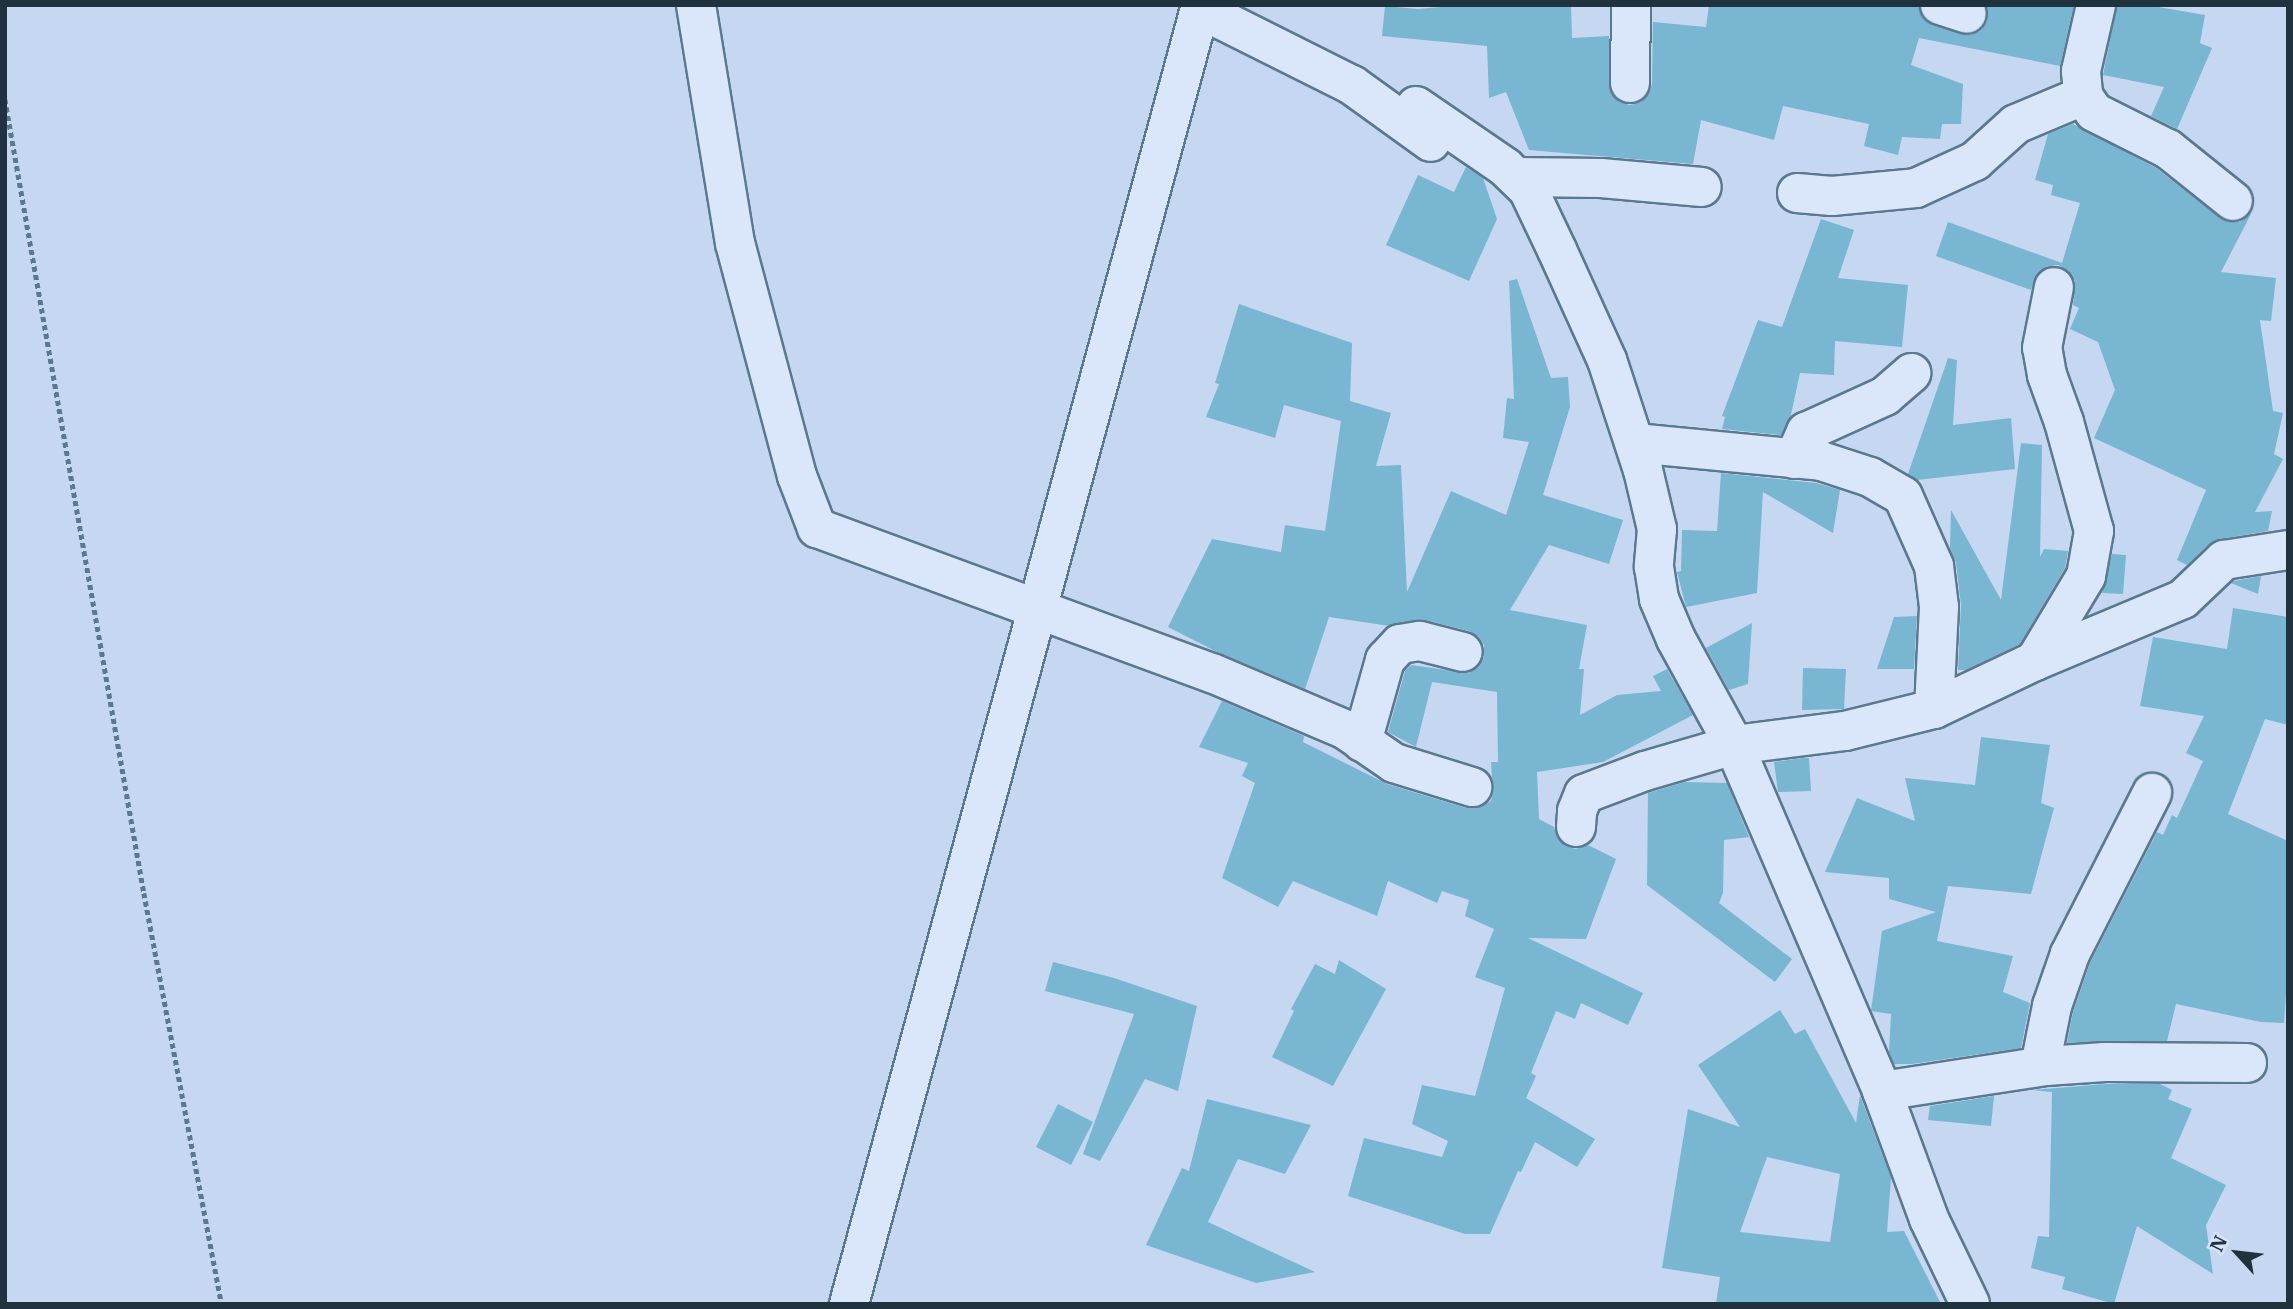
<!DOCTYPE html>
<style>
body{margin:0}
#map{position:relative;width:2293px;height:1309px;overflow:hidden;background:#c6d7f1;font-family:"IBM Plex Serif",serif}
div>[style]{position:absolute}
.building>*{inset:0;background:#79b6d1}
.path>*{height:4.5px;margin-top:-2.25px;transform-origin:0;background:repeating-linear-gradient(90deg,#5a788e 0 5px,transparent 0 8.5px)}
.roads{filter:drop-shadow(2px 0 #5a788e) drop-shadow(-2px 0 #5a788e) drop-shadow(0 2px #5a788e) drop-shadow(0 -2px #5a788e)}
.street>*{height:38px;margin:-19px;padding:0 19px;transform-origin:19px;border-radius:19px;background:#dae7fb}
.secondary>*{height:38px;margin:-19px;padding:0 19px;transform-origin:19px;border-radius:19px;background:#dae7fb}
span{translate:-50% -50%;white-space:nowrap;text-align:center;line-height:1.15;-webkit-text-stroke:7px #d6e3f8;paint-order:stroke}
.frame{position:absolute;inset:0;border:7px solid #1f323d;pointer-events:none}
.north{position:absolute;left:2202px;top:1218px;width:70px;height:70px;-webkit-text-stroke:5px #d6e3f8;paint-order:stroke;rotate:297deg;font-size:19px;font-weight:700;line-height:28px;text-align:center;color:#1f323d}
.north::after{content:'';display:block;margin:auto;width:24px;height:32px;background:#1f323d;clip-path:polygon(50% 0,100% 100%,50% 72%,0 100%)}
</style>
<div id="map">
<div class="building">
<i style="clip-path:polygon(1463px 5px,1571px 5px,1572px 38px,1609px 36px,1611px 93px,1619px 102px,1630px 105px,1641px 102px,1649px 94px,1652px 84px,1653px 22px,1706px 27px,1709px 5px,1919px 5px,1923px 19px,1932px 25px,1971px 35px,1981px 31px,1987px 22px,1986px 5px,2074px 5px,2060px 66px,1919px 38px,1911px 65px,1963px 84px,1961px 124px,1942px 124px,1940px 139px,1902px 137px,1898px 155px,1864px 146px,1869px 124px,1783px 106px,1774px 140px,1701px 120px,1693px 164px,1529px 150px,1506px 92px,1489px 98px,1487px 46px,1382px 36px,1385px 6px,1418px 9px)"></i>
<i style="clip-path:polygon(2117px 5px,2147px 5px,2205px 15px,2200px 43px,2212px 48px,2177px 129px,2151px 116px,2164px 87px,2103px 75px)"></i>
<i style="clip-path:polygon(2073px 124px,2156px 168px,2220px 218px,2229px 222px,2240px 222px,2251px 214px,2221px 272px,2276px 278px,2271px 321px,2260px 320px,2273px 411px,2283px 413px,2274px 454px,2283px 459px,2255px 512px,2272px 511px,2268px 531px,2220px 539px,2209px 544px,2187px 565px,2177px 560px,2206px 490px,2094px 438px,2115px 390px,2098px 342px,2070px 329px,2079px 308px,2073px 305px,2075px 281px,2069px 271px,2058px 265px,2046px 267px,2037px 273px,2031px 290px,1936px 256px,1948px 222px,2062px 263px,2080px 203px,2051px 195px,2053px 185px,2035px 180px,2048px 134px)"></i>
<i style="clip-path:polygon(1466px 167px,1483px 178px,1497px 219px,1469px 281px,1386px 245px,1418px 175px,1454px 192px)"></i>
<i style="clip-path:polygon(1821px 219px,1854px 230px,1838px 278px,1908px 285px,1902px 347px,1835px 341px,1834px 375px,1800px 373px,1790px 419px,1781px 435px,1722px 429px,1725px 417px,1722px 416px,1758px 320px,1782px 327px)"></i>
<i style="clip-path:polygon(1517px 279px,1551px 378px,1568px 377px,1570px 407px,1543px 495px,1623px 520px,1609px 564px,1549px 545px,1510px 610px,1587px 625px,1579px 669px,1584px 669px,1580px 715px,1617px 695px,1661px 691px,1653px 676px,1667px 669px,1693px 715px,1603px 762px,1537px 772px,1539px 819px,1554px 827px,1557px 837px,1565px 846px,1575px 849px,1588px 845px,1616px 859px,1586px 939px,1528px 938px,1643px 993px,1628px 1025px,1581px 1003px,1575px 1019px,1556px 1011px,1531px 1073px,1536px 1076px,1526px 1098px,1595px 1139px,1577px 1167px,1535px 1142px,1521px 1172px,1518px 1171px,1490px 1234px,1465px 1234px,1348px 1196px,1364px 1138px,1442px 1157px,1448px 1141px,1412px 1124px,1422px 1085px,1475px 1096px,1505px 988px,1475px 977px,1494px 929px,1465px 916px,1469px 900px,1442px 891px,1437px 903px,1388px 881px,1377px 916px,1293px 881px,1278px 907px,1222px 878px,1255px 783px,1242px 776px,1248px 763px,1199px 747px,1222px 701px,1304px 736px,1303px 742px,1387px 784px,1466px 808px,1478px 808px,1491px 801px,1493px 793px,1491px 762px,1498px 762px,1497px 692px,1432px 682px,1416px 747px,1388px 732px,1405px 671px,1411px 665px,1468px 673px,1479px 667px,1484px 657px,1484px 645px,1479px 637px,1469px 631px,1425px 620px,1390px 626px,1329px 617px,1305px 689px,1215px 651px,1168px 627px,1212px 539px,1281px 552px,1285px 525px,1325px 531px,1341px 421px,1284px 405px,1275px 438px,1206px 417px,1219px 384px,1215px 383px,1239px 304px,1352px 343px,1350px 401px,1391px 413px,1376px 466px,1401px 465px,1407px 592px,1451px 491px,1506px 515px,1529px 442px,1503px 438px,1507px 398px,1514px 399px,1509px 281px)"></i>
<i style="clip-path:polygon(1948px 358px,1957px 360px,1953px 425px,2011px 418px,2015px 469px,1917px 480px,1908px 474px)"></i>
<i style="clip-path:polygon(2021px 443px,2042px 445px,2040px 557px,2044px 549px,2068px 551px,2065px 568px,2020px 644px,1966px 670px,1958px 670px,1961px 605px,1956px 563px,1950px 548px,1951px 510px,2001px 600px)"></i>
<i style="clip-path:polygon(1721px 473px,1816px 483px,1840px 490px,1833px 533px,1763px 492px,1757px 593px,1686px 607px,1677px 572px,1681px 571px,1682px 530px,1717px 531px)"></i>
<i style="clip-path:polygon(2112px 554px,2126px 555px,2123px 594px,2102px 593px)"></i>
<i style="clip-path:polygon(2261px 576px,2258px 594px,2231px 583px,2234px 581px)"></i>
<i style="clip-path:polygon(2233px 608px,2288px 617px,2288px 725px,2265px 719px,2228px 814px,2288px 841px,2288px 964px,2284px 1023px,2261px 1022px,2176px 1004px,2167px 1041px,2067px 1043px,2073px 1012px,2090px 963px,2157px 832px,2163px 835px,2172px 815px,2177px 818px,2203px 761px,2186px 753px,2204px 716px,2140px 706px,2153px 637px,2227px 649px)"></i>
<i style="clip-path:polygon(1917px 616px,1914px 669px,1877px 669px,1894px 617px)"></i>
<i style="clip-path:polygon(1752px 623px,1748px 684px,1729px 690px,1706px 648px)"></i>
<i style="clip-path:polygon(1803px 668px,1846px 669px,1844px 709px,1802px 710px)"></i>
<i style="clip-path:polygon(1981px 737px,2050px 745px,2041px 803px,2054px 808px,2031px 894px,1948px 886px,1937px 941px,2013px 956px,2003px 992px,2030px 1003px,2021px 1048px,1912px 1064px,1894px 1064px,1889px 1052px,1891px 1014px,1871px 1011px,1882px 931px,1936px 912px,1889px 899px,1889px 878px,1825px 872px,1857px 798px,1915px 821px,1905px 778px,1975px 785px)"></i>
<i style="clip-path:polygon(1803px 758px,1809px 758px,1811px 791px,1778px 792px,1774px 762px)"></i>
<i style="clip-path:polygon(1685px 782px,1727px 783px,1749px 837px,1724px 840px,1723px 893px,1719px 903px,1792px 959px,1775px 982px,1647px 885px,1648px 793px)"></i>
<i style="clip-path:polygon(1339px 960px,1386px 989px,1333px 1086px,1272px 1057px,1294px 1011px,1291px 1009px,1315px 964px,1335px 974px)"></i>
<i style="clip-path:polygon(1053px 962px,1114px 978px,1197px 1006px,1178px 1091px,1145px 1079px,1100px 1161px,1083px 1154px,1134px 1014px,1045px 991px)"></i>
<i style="clip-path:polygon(evenodd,1780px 1010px,1795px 1034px,1805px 1029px,1856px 1123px,1860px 1095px,1891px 1178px,1887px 1232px,1904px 1231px,1941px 1304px,1716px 1304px,1720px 1277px,1662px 1268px,1688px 1109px,1740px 1127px,1698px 1065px,1780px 1010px,1767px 1157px,1840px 1174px,1830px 1242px,1740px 1232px,1767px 1157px)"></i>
<i style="clip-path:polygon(2106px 1084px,2160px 1084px,2172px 1090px,2168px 1099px,2192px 1109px,2171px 1158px,2226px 1185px,2206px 1225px,2213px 1274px,2137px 1226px,2114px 1304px,2062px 1289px,2065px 1277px,2031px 1268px,2038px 1236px,2049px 1237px,2052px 1092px,2032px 1090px)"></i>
<i style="clip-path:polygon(1994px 1096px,1991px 1126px,1928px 1120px,1930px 1106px)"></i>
<i style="clip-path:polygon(1207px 1099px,1311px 1125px,1285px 1174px,1238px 1159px,1208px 1222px,1315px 1272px,1256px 1283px,1146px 1245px,1182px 1168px,1189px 1171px)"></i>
<i style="clip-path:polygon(1058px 1104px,1093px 1122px,1071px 1165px,1036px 1147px)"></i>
</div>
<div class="path">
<i style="left:5px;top:99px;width:806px;rotate:80.07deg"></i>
<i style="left:144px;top:893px;width:418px;rotate:79.3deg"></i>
</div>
<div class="roads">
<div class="street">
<i style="left:696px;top:5px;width:241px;rotate:80.7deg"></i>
<i style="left:735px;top:243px;width:241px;rotate:75.1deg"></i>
<i style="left:797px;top:476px;width:56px;rotate:69deg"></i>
<i style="left:817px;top:528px;width:421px;rotate:20.2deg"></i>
<i style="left:1212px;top:673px;width:146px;rotate:23deg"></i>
<i style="left:1346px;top:730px;width:58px;rotate:34.5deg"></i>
<i style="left:1394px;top:763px;width:82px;rotate:17.1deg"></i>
<i style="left:1940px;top:5px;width:28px;rotate:18deg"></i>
<i style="left:2096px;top:5px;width:68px;rotate:102.8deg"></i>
<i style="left:2081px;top:71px;width:25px;rotate:85deg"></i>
<i style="left:2083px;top:96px;width:19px;rotate:55deg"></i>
<i style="left:2094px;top:112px;width:83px;rotate:26.6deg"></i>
<i style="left:2168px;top:149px;width:83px;rotate:38.7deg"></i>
<i style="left:1200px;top:9px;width:170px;rotate:26.6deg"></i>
<i style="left:1352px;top:85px;width:97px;rotate:35.8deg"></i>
<i style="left:1630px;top:83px;width:78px;rotate:-89.3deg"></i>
<i style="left:1416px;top:106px;width:108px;rotate:34.4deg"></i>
<i style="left:1505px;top:167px;width:32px;rotate:44deg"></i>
<i style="left:1528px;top:189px;width:68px;rotate:64.6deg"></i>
<i style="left:1557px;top:250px;width:121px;rotate:65.6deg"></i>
<i style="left:1607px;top:360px;width:116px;rotate:71.9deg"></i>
<i style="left:1643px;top:470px;width:61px;rotate:76.7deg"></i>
<i style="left:1657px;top:529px;width:38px;rotate:95deg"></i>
<i style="left:1654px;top:567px;width:32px;rotate:81deg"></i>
<i style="left:1659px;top:599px;width:43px;rotate:67deg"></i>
<i style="left:1676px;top:639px;width:121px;rotate:61.3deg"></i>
<i style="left:1734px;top:745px;width:376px;rotate:66.8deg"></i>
<i style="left:1882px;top:1091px;width:136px;rotate:69.8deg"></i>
<i style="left:1929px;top:1219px;width:94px;rotate:64.2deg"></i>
<i style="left:1516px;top:177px;width:85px;rotate:0.7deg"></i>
<i style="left:1601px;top:178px;width:101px;rotate:5.1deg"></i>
<i style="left:1797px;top:193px;width:35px;rotate:5deg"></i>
<i style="left:1832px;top:196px;width:84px;rotate:-5.4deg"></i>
<i style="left:1916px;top:188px;width:65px;rotate:-24.6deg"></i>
<i style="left:1975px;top:161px;width:55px;rotate:-42.1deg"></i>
<i style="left:2016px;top:124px;width:73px;rotate:-22.7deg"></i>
<i style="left:1635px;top:443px;width:187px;rotate:5.5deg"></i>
<i style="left:1821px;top:461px;width:52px;rotate:18.1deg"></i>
<i style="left:1870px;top:477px;width:38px;rotate:30deg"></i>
<i style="left:1903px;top:496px;width:77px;rotate:66.1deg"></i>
<i style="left:1934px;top:566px;width:41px;rotate:83deg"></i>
<i style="left:1939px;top:607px;width:102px;rotate:92.8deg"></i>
<i style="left:1794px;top:459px;width:30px;rotate:-66deg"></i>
<i style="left:1806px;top:432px;width:87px;rotate:-24.5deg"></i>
<i style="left:1885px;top:396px;width:35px;rotate:-41deg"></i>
<i style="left:2035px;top:661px;width:160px;rotate:-22.7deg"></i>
<i style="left:2183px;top:599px;width:57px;rotate:-43.6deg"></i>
<i style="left:2224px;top:560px;width:65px;rotate:-8.9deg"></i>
<i style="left:1362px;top:742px;width:85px;rotate:-74.3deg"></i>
<i style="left:1385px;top:660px;width:22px;rotate:-47deg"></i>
<i style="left:1400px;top:644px;width:20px;rotate:-9deg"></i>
<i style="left:1420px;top:641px;width:44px;rotate:14.3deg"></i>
<i style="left:1576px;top:827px;width:16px;rotate:-86deg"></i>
<i style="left:1577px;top:811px;width:18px;rotate:-68deg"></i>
<i style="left:1584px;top:794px;width:65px;rotate:-20.7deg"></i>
<i style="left:1645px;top:771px;width:93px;rotate:-16.3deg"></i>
<i style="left:1734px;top:745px;width:112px;rotate:-7.2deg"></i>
<i style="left:1845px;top:731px;width:92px;rotate:-13.9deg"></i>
<i style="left:1934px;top:709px;width:112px;rotate:-25.4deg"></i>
<i style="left:2035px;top:661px;width:99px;rotate:-59deg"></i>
<i style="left:2086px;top:576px;width:46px;rotate:-79.9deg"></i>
<i style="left:2094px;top:531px;width:113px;rotate:-105.4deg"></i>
<i style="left:2064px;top:422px;width:50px;rotate:-109.9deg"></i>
<i style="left:2047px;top:375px;width:27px;rotate:-100deg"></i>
<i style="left:2042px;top:348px;width:62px;rotate:-78.9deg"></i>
<i style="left:2040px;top:1066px;width:61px;rotate:-78.7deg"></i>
<i style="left:2052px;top:1006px;width:55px;rotate:-70.9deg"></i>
<i style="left:2070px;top:954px;width:181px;rotate:-63deg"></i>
<i style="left:1882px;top:1091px;width:166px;rotate:-8.7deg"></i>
<i style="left:2046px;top:1066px;width:59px;rotate:-3.9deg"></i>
<i style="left:2105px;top:1062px;width:142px;rotate:0.4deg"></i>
</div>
<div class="secondary">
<i style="left:849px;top:1304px;width:1346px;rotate:-74.84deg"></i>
</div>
</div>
<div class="frame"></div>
<div class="north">N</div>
</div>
